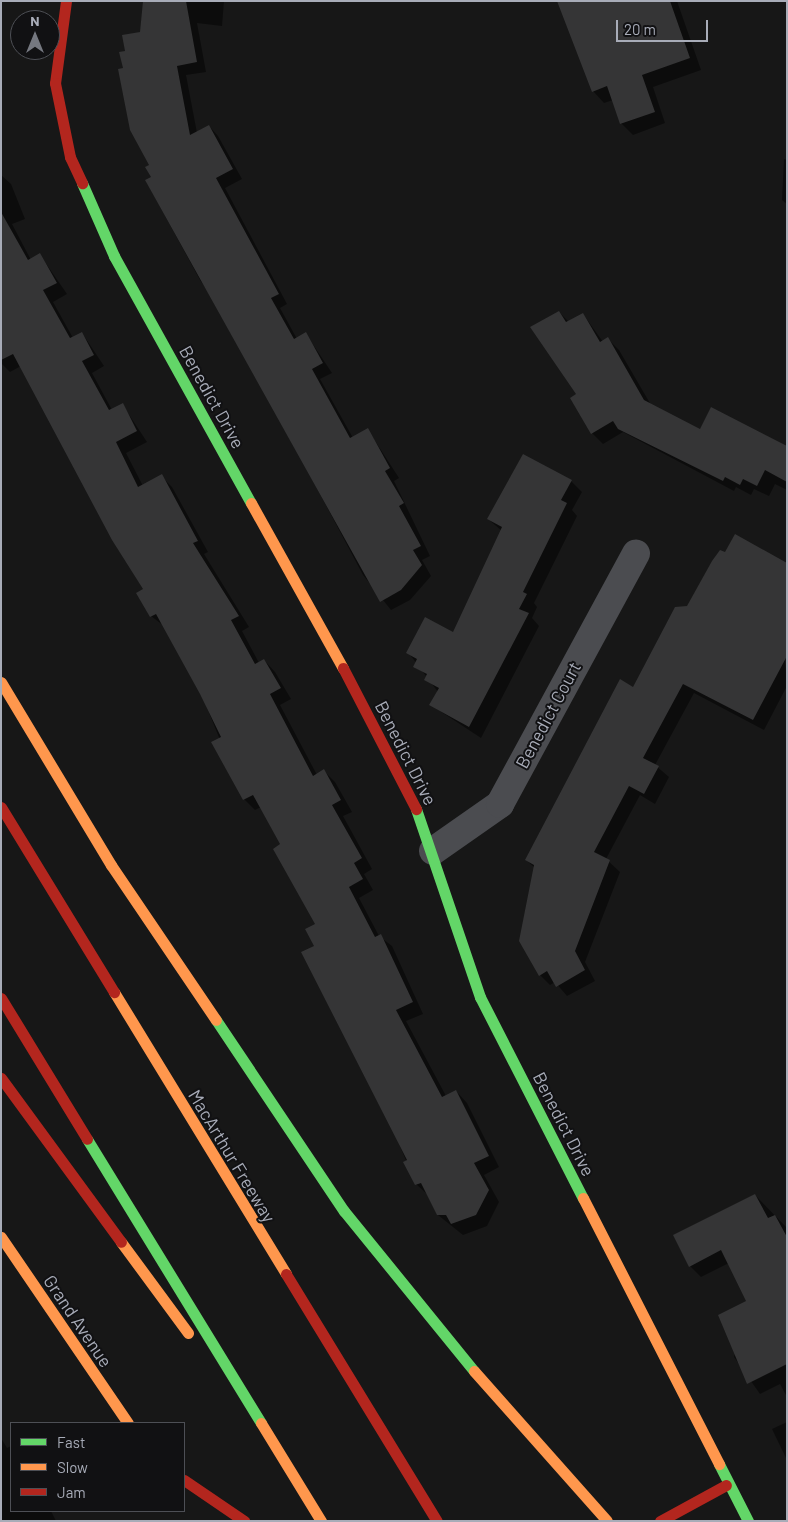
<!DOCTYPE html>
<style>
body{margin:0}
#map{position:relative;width:788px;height:1522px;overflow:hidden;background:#171717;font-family:Barlow,sans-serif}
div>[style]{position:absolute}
.shadow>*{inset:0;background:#0007}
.building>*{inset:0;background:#353536}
.street>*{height:28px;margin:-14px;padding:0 14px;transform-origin:14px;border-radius:14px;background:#4b4c50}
.fast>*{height:11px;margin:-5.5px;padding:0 5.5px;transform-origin:5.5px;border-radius:5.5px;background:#63d668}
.slow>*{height:11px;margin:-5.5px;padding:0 5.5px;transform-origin:5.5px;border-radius:5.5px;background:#ff974d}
.jam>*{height:11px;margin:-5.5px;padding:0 5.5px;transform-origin:5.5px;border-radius:5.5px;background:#b3261e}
span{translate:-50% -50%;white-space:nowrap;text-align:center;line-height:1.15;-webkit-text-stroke:4px #111113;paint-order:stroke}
.street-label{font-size:18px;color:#a8acb8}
.frame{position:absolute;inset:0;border:2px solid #a8acb8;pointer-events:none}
.legend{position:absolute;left:10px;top:1422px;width:175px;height:90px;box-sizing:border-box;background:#111113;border:1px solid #4d4f55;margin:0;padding:6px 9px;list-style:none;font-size:15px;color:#a8acb8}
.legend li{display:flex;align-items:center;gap:10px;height:25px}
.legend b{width:25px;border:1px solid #4d4f55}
.north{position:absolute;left:10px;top:10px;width:50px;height:50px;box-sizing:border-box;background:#111113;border:1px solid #4d4f55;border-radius:50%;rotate:0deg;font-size:14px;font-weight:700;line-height:20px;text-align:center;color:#a8acb8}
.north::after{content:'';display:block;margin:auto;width:18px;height:22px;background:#757880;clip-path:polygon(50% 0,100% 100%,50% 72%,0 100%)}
.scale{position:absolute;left:616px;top:20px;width:92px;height:22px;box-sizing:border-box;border:2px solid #a8acb8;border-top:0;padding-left:6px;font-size:15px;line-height:18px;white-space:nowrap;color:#a8acb8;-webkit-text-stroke:4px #111113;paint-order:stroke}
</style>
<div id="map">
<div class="shadow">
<i style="clip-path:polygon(144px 1px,224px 1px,222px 26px,197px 23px,206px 72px,186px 75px,197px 133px,209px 126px,218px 136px,242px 179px,225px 188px,287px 304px,280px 308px,297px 339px,306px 334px,332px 373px,320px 379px,353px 438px,368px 430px,399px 478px,394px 481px,430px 556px,422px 560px,431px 576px,410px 600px,391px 610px,363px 575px,226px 317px,200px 280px,146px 181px,153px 177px,151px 165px,124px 68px,126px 52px,141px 33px)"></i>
<i style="clip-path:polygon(559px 1px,677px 1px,701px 70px,653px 87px,665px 123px,633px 135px,621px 123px,613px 100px,604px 103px,593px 91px)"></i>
<i style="clip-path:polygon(784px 159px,787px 160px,787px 204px,782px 200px)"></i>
<i style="clip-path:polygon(1px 175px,11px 184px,25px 219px,12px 224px,31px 260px,40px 255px,67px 294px,53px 302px,73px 338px,82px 333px,104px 366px,92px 373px,112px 410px,122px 404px,147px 442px,126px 453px,143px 486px,161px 476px,172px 487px,208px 552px,204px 554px,249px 627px,242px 631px,259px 663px,264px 660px,275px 672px,291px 699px,280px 705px,317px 775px,324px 771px,335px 782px,352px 812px,343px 816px,372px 869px,364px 874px,373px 890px,359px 898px,379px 936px,392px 946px,423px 1014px,406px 1021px,446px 1096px,456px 1091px,467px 1103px,499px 1167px,484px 1175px,499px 1202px,487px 1226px,463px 1235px,438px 1215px,428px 1195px,416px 1184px,315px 946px,316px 925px,282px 845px,261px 807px,255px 810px,244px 799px,201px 693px,164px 626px,151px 616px,145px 590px,21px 366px,10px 372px,1px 363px)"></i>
<i style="clip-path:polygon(559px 312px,569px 322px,583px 314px,603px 342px,608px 339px,619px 350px,651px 405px,700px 431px,787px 448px,787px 490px,775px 484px,769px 496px,754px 489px,751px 495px,736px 487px,734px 491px,623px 432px,603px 444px,592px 433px,578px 395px)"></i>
<i style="clip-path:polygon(571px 481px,582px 492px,572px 510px,577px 516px,534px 603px,537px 607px,532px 618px,539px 626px,481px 738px,431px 705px,438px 692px,408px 652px,454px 634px,502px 531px,488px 519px)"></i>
<i style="clip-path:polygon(785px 659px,787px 686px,764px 730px,694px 693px,655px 765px,669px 777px,655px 804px,640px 795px,606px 859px,620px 872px,585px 962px,595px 981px,567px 996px,555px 982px,550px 985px,540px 975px,535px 868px,526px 860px,633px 688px)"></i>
<i style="clip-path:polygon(755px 1195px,787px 1228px,787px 1397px,780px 1384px,760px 1394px,734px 1357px,748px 1301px,729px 1263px,701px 1277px,690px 1266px)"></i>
<i style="clip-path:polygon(787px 1422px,787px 1460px,772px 1429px)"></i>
<i style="clip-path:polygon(1px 1438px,7px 1448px,11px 1446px,11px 1511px,51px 1511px,56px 1521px,1px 1521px)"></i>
</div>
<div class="building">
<i style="clip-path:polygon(143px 1px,186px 1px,197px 62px,177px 66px,190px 135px,209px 125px,233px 169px,216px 178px,279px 294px,271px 298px,294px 339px,306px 332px,323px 363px,312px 369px,350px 438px,368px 428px,390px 468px,385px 471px,404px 503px,399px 506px,421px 546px,413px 550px,422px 565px,401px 590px,380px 602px,145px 180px,151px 177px,145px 167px,149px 165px,130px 130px,118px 69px,123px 68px,119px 52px,125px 51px,122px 35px,140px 32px)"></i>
<i style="clip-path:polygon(557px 1px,670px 1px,690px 58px,642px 75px,655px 112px,620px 124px,607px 86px,592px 92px)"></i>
<i style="clip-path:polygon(1px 212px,28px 260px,40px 253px,57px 283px,43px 290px,70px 338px,82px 332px,94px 355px,82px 361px,109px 410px,123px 403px,137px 431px,116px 442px,138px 487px,162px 474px,198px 541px,193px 543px,239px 616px,231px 620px,255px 664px,264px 659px,281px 688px,270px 694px,313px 776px,324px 769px,341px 800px,332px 805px,362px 858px,354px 863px,363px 879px,349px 887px,375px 937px,381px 934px,413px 1002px,396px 1010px,442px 1097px,456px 1090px,489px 1156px,474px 1163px,489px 1190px,476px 1215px,451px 1224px,446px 1215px,437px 1215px,421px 1183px,415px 1185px,403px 1162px,407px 1160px,301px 952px,314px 946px,305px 929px,315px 924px,273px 849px,280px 844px,253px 795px,243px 800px,211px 742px,221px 737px,200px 694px,156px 614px,150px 617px,136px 593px,143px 589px,112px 540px,13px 354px,1px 360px)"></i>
<i style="clip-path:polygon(559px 311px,566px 322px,583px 313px,600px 342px,608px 337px,644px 400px,700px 429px,711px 407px,787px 446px,787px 482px,765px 470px,757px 486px,743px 479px,740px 485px,725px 477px,723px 481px,618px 429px,613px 421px,591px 434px,570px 398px,576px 394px,530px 327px)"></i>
<i style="clip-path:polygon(523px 454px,572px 480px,561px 500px,567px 503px,523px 592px,527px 594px,519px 609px,529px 613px,469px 727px,429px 705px,439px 688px,424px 680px,427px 674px,413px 667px,417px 659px,406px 653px,425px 617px,453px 632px,502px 527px,487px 519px)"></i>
<i style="clip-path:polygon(735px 534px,787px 563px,787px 656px,753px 720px,683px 684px,643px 758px,659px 766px,644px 794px,629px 786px,594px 852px,610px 860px,575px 951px,585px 970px,556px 987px,547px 971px,539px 976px,519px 941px,534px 865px,525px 860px,620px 679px,633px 687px,675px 607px,687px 606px,712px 561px,720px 550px,725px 552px)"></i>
<i style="clip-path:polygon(755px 1194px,768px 1218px,775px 1215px,787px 1237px,787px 1364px,747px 1384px,718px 1315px,746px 1301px,721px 1250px,689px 1267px,673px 1235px)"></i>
</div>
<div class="street">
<i style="left:433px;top:851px;width:82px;rotate:-35deg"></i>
<i style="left:500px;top:804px;width:285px;rotate:-61.5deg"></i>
</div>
<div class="fast">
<i style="left:82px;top:183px;width:80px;rotate:66.3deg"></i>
<i style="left:114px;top:256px;width:282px;rotate:61deg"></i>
<i style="left:416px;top:809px;width:199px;rotate:71.2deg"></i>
<i style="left:480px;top:997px;width:226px;rotate:62.9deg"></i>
<i style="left:216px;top:1020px;width:230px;rotate:56.2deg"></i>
<i style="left:344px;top:1211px;width:206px;rotate:50.9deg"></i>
<i style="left:87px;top:1139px;width:333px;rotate:58.5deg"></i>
<i style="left:719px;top:1464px;width:64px;rotate:63deg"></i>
</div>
<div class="slow">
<i style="left:251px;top:503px;width:189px;rotate:60.9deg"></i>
<i style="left:1px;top:682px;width:214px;rotate:59deg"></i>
<i style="left:111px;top:865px;width:187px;rotate:55.9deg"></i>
<i style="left:114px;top:992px;width:330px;rotate:58.6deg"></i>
<i style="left:583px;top:1198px;width:299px;rotate:62.9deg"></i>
<i style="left:1px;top:1237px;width:225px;rotate:55.7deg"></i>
<i style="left:121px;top:1242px;width:113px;rotate:53.6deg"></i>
<i style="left:474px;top:1371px;width:200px;rotate:48.4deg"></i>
<i style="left:261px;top:1423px;width:115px;rotate:58.5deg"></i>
</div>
<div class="jam">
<i style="left:66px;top:1px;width:83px;rotate:97.6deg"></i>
<i style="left:55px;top:83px;width:76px;rotate:78.5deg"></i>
<i style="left:70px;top:157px;width:29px;rotate:65deg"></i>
<i style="left:343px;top:668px;width:159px;rotate:62.6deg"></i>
<i style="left:1px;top:807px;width:217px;rotate:58.6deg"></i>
<i style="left:1px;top:998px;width:165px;rotate:58.6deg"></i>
<i style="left:1px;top:1078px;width:203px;rotate:53.8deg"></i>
<i style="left:286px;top:1274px;width:289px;rotate:58.6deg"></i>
<i style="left:184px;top:1480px;width:73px;rotate:34.3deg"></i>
<i style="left:660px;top:1521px;width:75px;rotate:-28.6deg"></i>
</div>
<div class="street-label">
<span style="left:212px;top:397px;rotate:61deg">Benedict Drive</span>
<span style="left:548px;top:715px;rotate:-62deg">Benedict Court</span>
<span style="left:406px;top:753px;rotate:63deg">Benedict Drive</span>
<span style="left:564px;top:1124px;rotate:63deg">Benedict Drive</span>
<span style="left:232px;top:1156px;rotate:59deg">MacArthur Freeway</span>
<span style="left:78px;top:1321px;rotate:56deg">Grand Avenue</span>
</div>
<div class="frame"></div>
<ul class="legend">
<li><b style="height:6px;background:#63d668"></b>Fast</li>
<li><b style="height:6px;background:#ff974d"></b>Slow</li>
<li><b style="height:6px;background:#b3261e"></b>Jam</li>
</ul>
<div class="north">N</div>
<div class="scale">20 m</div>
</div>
